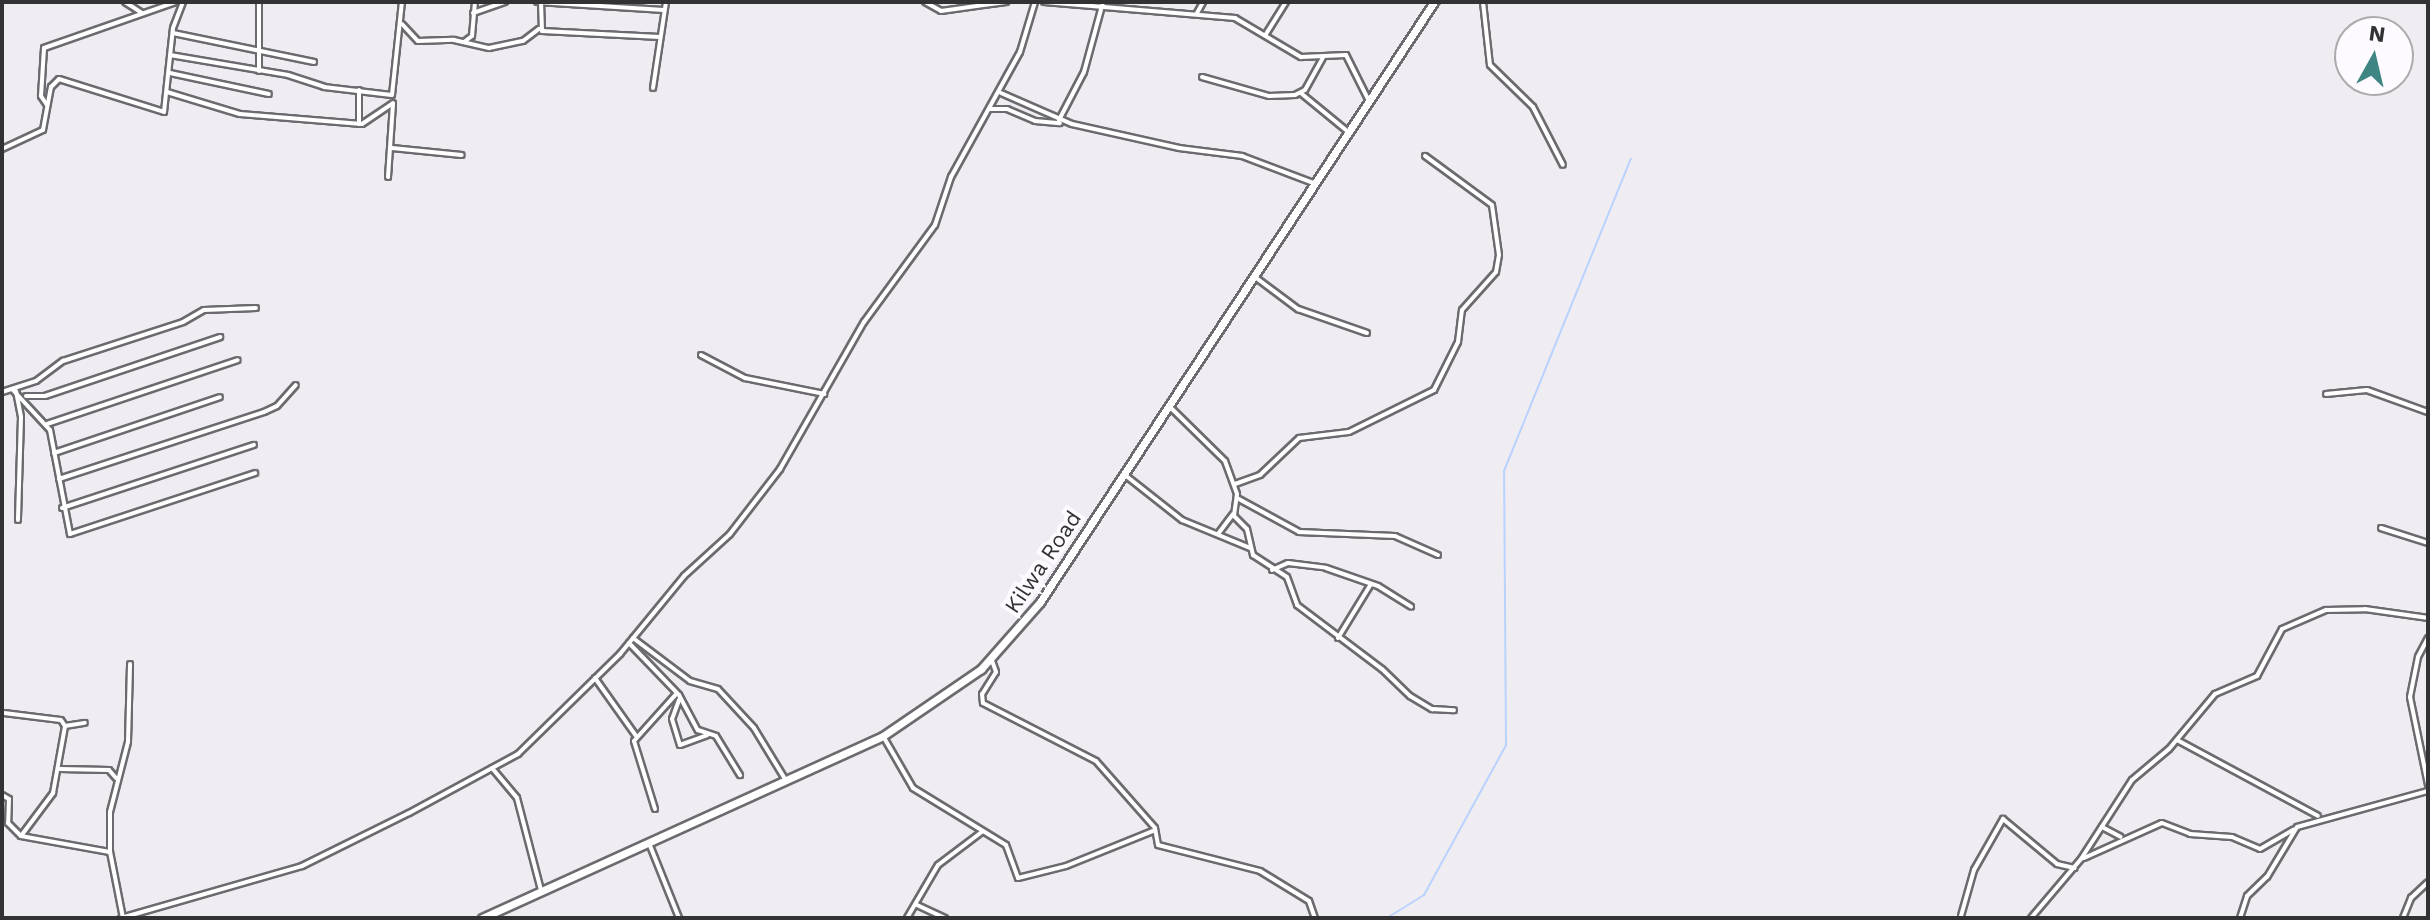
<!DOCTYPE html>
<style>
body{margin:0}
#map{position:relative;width:2430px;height:920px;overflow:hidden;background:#f0edf2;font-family:"Work Sans",sans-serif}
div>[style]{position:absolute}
.stream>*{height:2px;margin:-1px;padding:0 1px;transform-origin:1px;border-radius:1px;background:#b9d2fe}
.roads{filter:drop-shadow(2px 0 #6c6a6e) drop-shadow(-2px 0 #6c6a6e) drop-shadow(0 2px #6c6a6e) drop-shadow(0 -2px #6c6a6e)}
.minor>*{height:4px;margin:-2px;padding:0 2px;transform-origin:2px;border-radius:2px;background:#fff}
.trunk>*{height:7px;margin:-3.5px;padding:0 3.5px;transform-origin:3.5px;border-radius:3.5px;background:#fff}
span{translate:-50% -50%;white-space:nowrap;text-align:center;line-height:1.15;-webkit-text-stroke:8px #fdfbff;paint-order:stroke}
.street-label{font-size:22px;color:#323133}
.frame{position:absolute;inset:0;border:4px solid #323133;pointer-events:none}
.north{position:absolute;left:2334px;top:16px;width:80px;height:80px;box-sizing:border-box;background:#fdfbff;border:2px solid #acaaad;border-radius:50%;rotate:8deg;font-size:22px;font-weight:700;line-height:32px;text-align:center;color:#323133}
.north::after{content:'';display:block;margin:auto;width:28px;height:36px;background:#3e8583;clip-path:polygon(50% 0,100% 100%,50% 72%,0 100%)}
</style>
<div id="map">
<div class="stream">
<i style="left:1387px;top:918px;width:44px;rotate:-31.9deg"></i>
<i style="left:1424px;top:895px;width:171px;rotate:-61.3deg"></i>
<i style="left:1506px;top:745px;width:274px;rotate:-90.4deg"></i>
<i style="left:1504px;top:471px;width:337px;rotate:-67.9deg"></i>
</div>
<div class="roads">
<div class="minor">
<i style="left:125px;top:2px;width:20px;rotate:33deg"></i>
<i style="left:259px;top:2px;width:69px;rotate:90deg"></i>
<i style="left:537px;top:2px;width:127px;rotate:3.6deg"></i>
<i style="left:541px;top:2px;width:29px;rotate:88deg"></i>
<i style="left:542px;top:31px;width:118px;rotate:2.9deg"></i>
<i style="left:925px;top:2px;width:18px;rotate:29deg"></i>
<i style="left:941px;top:11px;width:66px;rotate:-7.9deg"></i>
<i style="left:1044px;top:2px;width:192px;rotate:4.8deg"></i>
<i style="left:1235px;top:18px;width:77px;rotate:30.6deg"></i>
<i style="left:1301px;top:57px;width:45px;rotate:-2.5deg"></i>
<i style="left:1346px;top:55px;width:49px;rotate:63.4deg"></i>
<i style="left:1483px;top:2px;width:63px;rotate:83.7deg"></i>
<i style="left:1490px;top:65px;width:60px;rotate:44.3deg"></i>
<i style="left:1533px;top:107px;width:65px;rotate:62.7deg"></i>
<i style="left:473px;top:13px;width:34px;rotate:-19deg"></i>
<i style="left:1197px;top:13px;width:13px;rotate:-61deg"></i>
<i style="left:402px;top:24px;width:23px;rotate:47deg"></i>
<i style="left:418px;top:41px;width:36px;rotate:-2deg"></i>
<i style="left:454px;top:40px;width:36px;rotate:13deg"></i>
<i style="left:489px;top:48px;width:35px;rotate:-12deg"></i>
<i style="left:523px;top:41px;width:20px;rotate:-37deg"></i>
<i style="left:173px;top:33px;width:144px;rotate:11.6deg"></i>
<i style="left:1266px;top:34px;width:38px;rotate:-58deg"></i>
<i style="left:464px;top:42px;width:10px;rotate:-37deg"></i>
<i style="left:472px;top:36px;width:34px;rotate:-85deg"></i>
<i style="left:170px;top:55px;width:120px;rotate:9.6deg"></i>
<i style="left:288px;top:75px;width:38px;rotate:18deg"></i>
<i style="left:324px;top:87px;width:68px;rotate:6.7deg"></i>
<i style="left:170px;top:73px;width:101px;rotate:12deg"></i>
<i style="left:1202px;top:77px;width:70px;rotate:15.8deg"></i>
<i style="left:1269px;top:96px;width:26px;rotate:-2deg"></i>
<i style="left:1295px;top:95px;width:11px;rotate:-27deg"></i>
<i style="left:1305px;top:90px;width:37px;rotate:-61deg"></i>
<i style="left:653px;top:88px;width:87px;rotate:-81.4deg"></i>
<i style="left:359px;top:90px;width:34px;rotate:90deg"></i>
<i style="left:167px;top:92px;width:76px;rotate:16.8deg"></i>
<i style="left:240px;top:114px;width:122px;rotate:4.7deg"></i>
<i style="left:362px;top:124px;width:37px;rotate:-34deg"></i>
<i style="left:1001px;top:93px;width:77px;rotate:23.6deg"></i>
<i style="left:1072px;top:124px;width:110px;rotate:12.6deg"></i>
<i style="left:1179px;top:148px;width:64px;rotate:7.2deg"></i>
<i style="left:1242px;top:156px;width:76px;rotate:20.8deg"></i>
<i style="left:1302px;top:94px;width:58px;rotate:39.4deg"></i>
<i style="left:392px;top:95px;width:94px;rotate:-83.9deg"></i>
<i style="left:47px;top:105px;width:11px;rotate:-124deg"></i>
<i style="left:41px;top:96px;width:48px;rotate:-86.4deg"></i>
<i style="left:44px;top:48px;width:140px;rotate:-19.2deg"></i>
<i style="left:990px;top:109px;width:17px"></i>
<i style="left:1007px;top:109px;width:30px;rotate:23deg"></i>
<i style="left:1035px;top:121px;width:25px;rotate:5deg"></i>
<i style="left:1059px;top:120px;width:54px;rotate:-62.5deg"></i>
<i style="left:1084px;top:72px;width:73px;rotate:-74.8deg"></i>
<i style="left:392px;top:148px;width:70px;rotate:5.7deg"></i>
<i style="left:2px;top:149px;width:45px;rotate:-24.9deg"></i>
<i style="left:43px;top:130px;width:44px;rotate:-79.5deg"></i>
<i style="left:51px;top:87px;width:11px;rotate:-45deg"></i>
<i style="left:59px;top:79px;width:110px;rotate:17.4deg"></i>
<i style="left:164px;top:112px;width:84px;rotate:-83.9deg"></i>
<i style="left:173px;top:28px;width:28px;rotate:-69deg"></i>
<i style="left:388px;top:177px;width:74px;rotate:-86.1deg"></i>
<i style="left:1255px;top:277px;width:54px;rotate:36.7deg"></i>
<i style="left:1298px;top:309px;width:73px;rotate:19.2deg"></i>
<i style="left:701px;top:355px;width:50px;rotate:27.6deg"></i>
<i style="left:745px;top:378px;width:81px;rotate:11.4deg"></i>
<i style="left:12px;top:389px;width:56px;rotate:47.2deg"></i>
<i style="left:50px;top:430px;width:106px;rotate:79.1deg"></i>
<i style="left:70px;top:534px;width:195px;rotate:-18.2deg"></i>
<i style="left:16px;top:391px;width:26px;rotate:79deg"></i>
<i style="left:21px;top:417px;width:103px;rotate:91.7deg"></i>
<i style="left:2px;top:392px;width:36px;rotate:-18deg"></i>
<i style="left:36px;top:381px;width:34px;rotate:-37deg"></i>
<i style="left:63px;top:361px;width:126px;rotate:-18deg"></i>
<i style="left:183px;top:322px;width:24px;rotate:-30deg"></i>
<i style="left:204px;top:310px;width:52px;rotate:-2.2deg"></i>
<i style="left:2326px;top:394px;width:41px;rotate:-5.6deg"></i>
<i style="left:2367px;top:390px;width:65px;rotate:19.8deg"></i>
<i style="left:26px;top:396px;width:19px"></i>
<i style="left:45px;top:396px;width:185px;rotate:-18.6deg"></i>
<i style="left:1169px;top:406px;width:78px;rotate:44.5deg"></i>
<i style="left:1225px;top:461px;width:35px;rotate:70deg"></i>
<i style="left:1237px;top:494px;width:22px;rotate:98deg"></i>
<i style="left:1234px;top:516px;width:18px;rotate:45deg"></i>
<i style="left:1247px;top:529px;width:27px;rotate:77deg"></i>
<i style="left:1253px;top:555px;width:40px;rotate:32.9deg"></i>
<i style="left:1287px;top:577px;width:30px;rotate:70deg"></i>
<i style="left:1297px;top:605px;width:106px;rotate:37deg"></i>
<i style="left:1382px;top:669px;width:39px;rotate:44deg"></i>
<i style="left:1410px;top:696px;width:26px;rotate:31deg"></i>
<i style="left:1432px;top:709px;width:22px;rotate:3deg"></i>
<i style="left:47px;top:424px;width:201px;rotate:-18.5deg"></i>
<i style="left:54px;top:453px;width:175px;rotate:-18.6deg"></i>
<i style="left:1125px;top:475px;width:73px;rotate:38.3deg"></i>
<i style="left:1182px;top:520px;width:74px;rotate:22.4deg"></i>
<i style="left:59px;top:479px;width:216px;rotate:-18.1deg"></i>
<i style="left:264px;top:412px;width:14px;rotate:-25deg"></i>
<i style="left:277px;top:406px;width:28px;rotate:-48deg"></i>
<i style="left:1235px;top:484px;width:27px;rotate:-20deg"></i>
<i style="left:1260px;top:475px;width:54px;rotate:-43.5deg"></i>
<i style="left:1299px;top:438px;width:50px;rotate:-6.8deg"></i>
<i style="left:1349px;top:432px;width:95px;rotate:-26.3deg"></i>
<i style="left:1434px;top:390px;width:54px;rotate:-63.4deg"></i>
<i style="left:1458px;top:342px;width:32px;rotate:-83deg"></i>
<i style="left:1462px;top:310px;width:51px;rotate:-48.2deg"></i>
<i style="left:1496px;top:272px;width:17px;rotate:-80deg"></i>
<i style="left:1499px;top:255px;width:50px;rotate:-98deg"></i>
<i style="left:1492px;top:205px;width:83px;rotate:-143.8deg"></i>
<i style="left:1237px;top:498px;width:71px;rotate:28.7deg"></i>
<i style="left:1299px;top:532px;width:96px;rotate:2.4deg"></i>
<i style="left:1395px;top:536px;width:47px;rotate:23.8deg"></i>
<i style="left:62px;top:508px;width:202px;rotate:-18.2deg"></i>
<i style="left:2381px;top:528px;width:49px;rotate:17.7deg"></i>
<i style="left:1218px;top:534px;width:25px;rotate:-53deg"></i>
<i style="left:1272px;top:570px;width:17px;rotate:-24deg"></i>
<i style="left:1288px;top:563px;width:38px;rotate:7deg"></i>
<i style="left:1326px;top:568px;width:55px;rotate:19.1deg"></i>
<i style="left:1378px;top:586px;width:39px;rotate:32deg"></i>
<i style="left:633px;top:638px;width:71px;rotate:37deg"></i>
<i style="left:690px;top:681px;width:29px;rotate:16deg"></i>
<i style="left:718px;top:689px;width:53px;rotate:47.3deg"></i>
<i style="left:754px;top:728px;width:60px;rotate:58.7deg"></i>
<i style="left:1338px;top:638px;width:63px;rotate:-58.6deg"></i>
<i style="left:2428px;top:638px;width:21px;rotate:118deg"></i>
<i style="left:2418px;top:657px;width:41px;rotate:101.3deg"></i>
<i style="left:2410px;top:697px;width:90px;rotate:78.4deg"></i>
<i style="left:629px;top:643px;width:72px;rotate:46.1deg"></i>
<i style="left:679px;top:695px;width:40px;rotate:62deg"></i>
<i style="left:698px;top:730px;width:19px;rotate:18deg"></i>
<i style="left:716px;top:736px;width:46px;rotate:58.4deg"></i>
<i style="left:991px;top:658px;width:15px;rotate:70deg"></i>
<i style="left:996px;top:672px;width:26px;rotate:122deg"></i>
<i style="left:982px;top:694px;width:9px;rotate:84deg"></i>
<i style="left:983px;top:703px;width:127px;rotate:27.2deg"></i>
<i style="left:1096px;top:761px;width:89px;rotate:48.6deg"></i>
<i style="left:1155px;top:828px;width:17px;rotate:80deg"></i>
<i style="left:1158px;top:845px;width:105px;rotate:14.3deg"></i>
<i style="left:1260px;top:871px;width:57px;rotate:31.5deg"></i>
<i style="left:1309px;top:901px;width:18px;rotate:71deg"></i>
<i style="left:595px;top:678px;width:71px;rotate:54.7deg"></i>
<i style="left:679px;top:700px;width:20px;rotate:110deg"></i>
<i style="left:672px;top:719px;width:27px;rotate:73deg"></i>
<i style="left:680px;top:745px;width:29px;rotate:-20deg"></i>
<i style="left:4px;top:713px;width:57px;rotate:7deg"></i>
<i style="left:61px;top:720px;width:7px;rotate:56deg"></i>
<i style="left:883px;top:736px;width:60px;rotate:60deg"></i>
<i style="left:913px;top:788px;width:109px;rotate:31.5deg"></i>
<i style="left:1006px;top:845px;width:35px;rotate:70deg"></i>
<i style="left:1018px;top:878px;width:49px;rotate:-14deg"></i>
<i style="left:1066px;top:866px;width:96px;rotate:-22deg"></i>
<i style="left:2177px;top:740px;width:160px;rotate:28.3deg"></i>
<i style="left:492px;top:768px;width:39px;rotate:50deg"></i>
<i style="left:517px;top:798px;width:95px;rotate:75.4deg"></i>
<i style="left:60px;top:769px;width:49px;rotate:1.2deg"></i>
<i style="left:109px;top:770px;width:11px;rotate:49deg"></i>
<i style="left:2px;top:795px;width:8px;rotate:30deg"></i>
<i style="left:9px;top:799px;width:24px;rotate:92deg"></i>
<i style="left:8px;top:823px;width:18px;rotate:45deg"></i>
<i style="left:21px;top:836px;width:90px;rotate:10.2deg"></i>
<i style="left:655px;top:809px;width:71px;rotate:-107.2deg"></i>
<i style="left:634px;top:741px;width:64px;rotate:-48.1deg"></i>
<i style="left:2102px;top:827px;width:21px;rotate:28deg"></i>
<i style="left:21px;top:836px;width:54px;rotate:-53.3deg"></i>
<i style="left:53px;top:793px;width:68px;rotate:-79.8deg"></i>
<i style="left:65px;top:726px;width:20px;rotate:-9deg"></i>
<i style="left:649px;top:843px;width:81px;rotate:68.2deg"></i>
<i style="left:2084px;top:858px;width:85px;rotate:-24.2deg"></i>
<i style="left:2162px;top:823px;width:30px;rotate:21deg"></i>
<i style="left:2190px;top:834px;width:42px;rotate:4.1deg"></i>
<i style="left:2232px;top:837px;width:30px;rotate:23deg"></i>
<i style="left:2260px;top:849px;width:39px;rotate:-30deg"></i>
<i style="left:917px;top:905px;width:31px;rotate:25deg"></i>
<i style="left:1961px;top:916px;width:48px;rotate:-74.2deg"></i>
<i style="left:1974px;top:870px;width:59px;rotate:-60.4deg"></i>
<i style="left:2003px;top:819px;width:70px;rotate:39.8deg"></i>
<i style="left:2057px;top:864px;width:18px;rotate:13deg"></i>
<i style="left:121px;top:918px;width:188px;rotate:-16deg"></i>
<i style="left:302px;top:866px;width:119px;rotate:-26.4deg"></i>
<i style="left:409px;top:813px;width:124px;rotate:-28.4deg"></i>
<i style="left:518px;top:754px;width:143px;rotate:-44.4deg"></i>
<i style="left:620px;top:654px;width:101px;rotate:-50.6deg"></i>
<i style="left:684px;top:576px;width:62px;rotate:-42.4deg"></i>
<i style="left:730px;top:534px;width:82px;rotate:-52.4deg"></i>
<i style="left:780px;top:469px;width:169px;rotate:-60.3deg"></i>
<i style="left:864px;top:322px;width:120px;rotate:-53.8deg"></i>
<i style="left:935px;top:225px;width:51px;rotate:-71.6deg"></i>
<i style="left:951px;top:177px;width:143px;rotate:-61.1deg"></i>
<i style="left:1020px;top:52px;width:52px;rotate:-73.3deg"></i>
<i style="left:123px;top:918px;width:67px;rotate:-101.1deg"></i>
<i style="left:110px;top:852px;width:40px;rotate:-90deg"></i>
<i style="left:110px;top:812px;width:72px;rotate:-75.6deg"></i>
<i style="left:128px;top:742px;width:78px;rotate:-88.5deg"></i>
<i style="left:907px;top:918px;width:61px;rotate:-59.7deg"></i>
<i style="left:938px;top:865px;width:56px;rotate:-37.1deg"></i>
<i style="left:2031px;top:918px;width:77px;rotate:-49.7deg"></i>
<i style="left:2081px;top:859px;width:94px;rotate:-57.2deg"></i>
<i style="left:2132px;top:780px;width:48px;rotate:-40deg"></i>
<i style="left:2169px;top:749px;width:72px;rotate:-50.1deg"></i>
<i style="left:2215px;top:694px;width:46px;rotate:-23.2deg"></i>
<i style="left:2257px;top:676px;width:53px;rotate:-62deg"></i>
<i style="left:2282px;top:629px;width:48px;rotate:-23.4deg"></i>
<i style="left:2326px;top:610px;width:39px;rotate:-1deg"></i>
<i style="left:2365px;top:609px;width:64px;rotate:8.1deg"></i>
<i style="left:2240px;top:918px;width:23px;rotate:-72deg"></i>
<i style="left:2247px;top:896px;width:28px;rotate:-44deg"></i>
<i style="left:2267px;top:877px;width:58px;rotate:-59deg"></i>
<i style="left:2297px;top:827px;width:136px;rotate:-15.4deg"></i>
<i style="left:2403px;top:918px;width:22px;rotate:-68deg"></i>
<i style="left:2411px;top:898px;width:23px;rotate:-43deg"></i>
</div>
<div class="trunk">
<i style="left:482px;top:918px;width:440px;rotate:-24.4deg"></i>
<i style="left:883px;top:736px;width:119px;rotate:-34.4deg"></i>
<i style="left:981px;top:669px;width:89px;rotate:-48.6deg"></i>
<i style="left:1040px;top:602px;width:718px;rotate:-56.71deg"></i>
</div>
</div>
<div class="street-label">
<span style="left:1043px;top:562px;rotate:-56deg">Kilwa Road</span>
</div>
<div class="frame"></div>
<div class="north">N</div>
</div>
